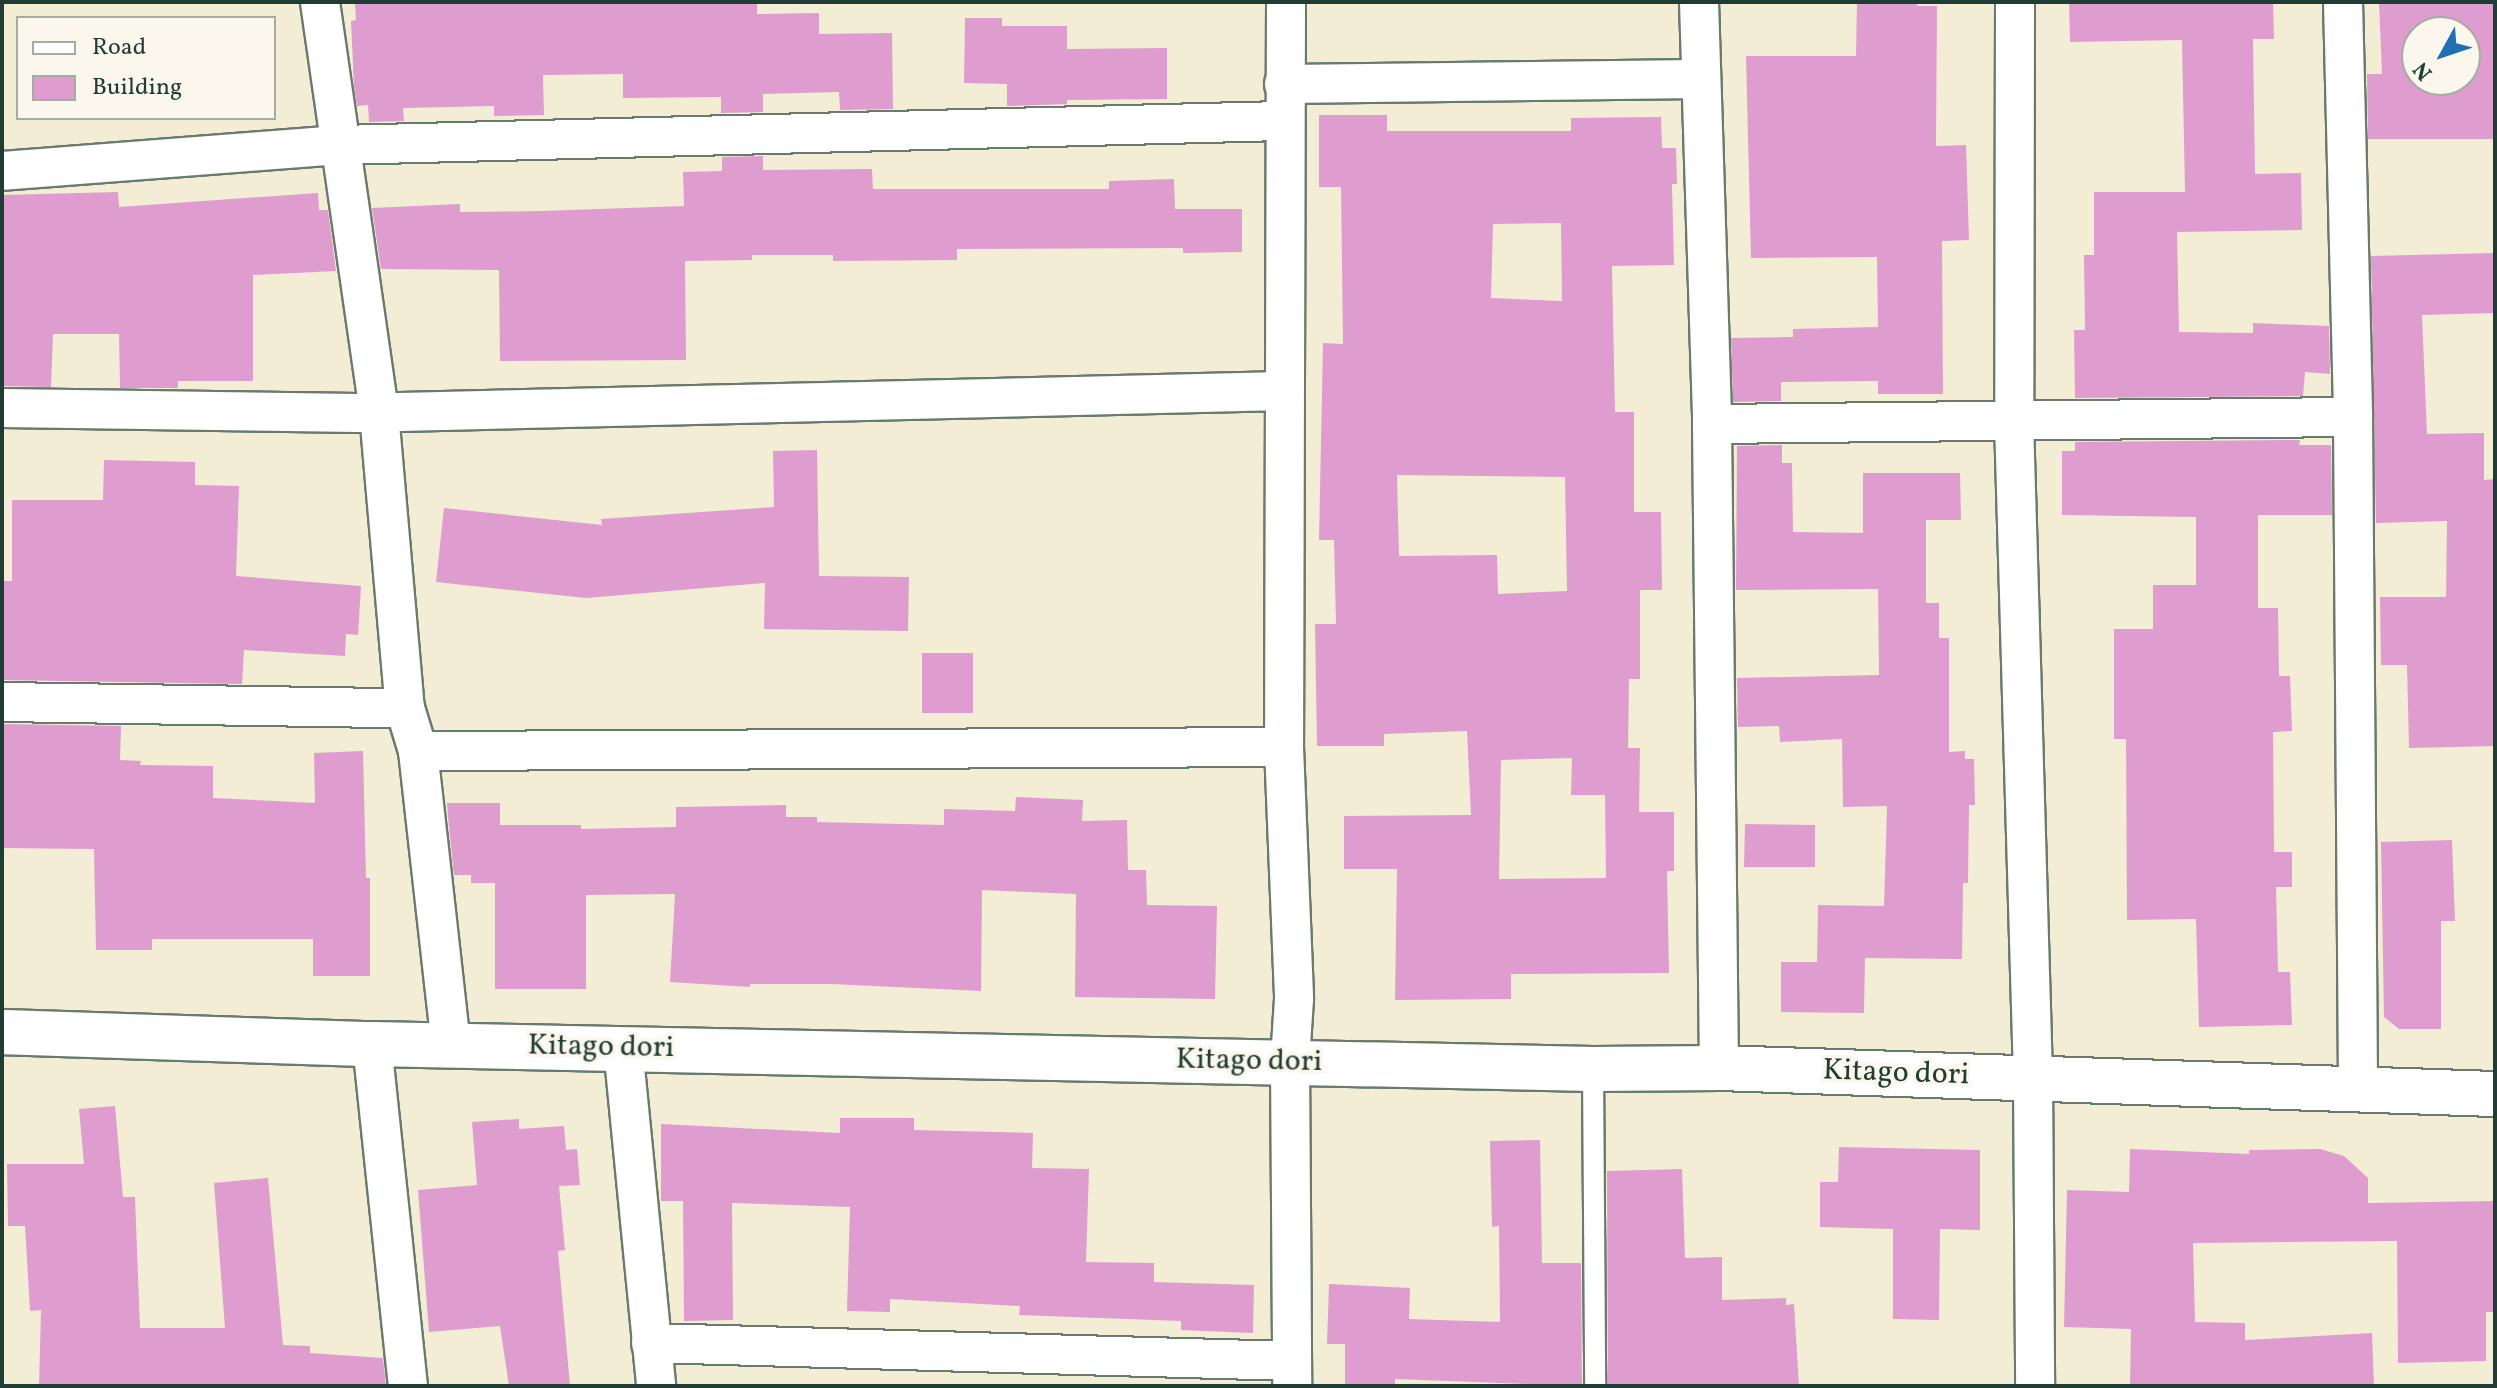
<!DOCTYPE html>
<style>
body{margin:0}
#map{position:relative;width:2497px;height:1388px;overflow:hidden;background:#f3edd6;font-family:Vollkorn,serif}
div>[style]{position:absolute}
.building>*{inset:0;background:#de9dce}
.roads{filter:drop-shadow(2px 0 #697b6d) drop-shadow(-2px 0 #697b6d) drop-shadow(0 2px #697b6d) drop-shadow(0 -2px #697b6d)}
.service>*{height:20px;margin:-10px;padding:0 10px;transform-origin:10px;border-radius:10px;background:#fff}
.minor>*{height:38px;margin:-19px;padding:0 19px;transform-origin:19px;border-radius:19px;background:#fff}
.tertiary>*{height:44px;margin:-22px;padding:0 22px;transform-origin:22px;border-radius:22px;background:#fff}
span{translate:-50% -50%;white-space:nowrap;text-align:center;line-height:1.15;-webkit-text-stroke:7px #fbf7ec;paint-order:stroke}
.street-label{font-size:30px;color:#1f3d34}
.frame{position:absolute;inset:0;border:4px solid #1f3d34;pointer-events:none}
.legend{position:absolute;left:16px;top:16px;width:260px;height:104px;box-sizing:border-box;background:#fbf7ec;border:2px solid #a3ada2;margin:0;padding:10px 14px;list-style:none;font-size:24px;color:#1f3d34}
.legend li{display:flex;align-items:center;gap:16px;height:40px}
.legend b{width:40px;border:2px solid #a3ada2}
.north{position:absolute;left:2401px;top:16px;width:80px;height:80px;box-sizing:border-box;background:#fbf7ec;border:2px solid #a3ada2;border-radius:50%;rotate:230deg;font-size:22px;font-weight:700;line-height:32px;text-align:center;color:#1f3d34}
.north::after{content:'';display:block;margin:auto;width:28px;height:36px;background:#1f6fb2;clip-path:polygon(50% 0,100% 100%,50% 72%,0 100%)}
</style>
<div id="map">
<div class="building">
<i style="clip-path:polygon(355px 2px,757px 2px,757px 14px,819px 13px,819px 34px,892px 33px,893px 109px,840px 110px,839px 92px,763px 94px,763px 112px,721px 113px,721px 97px,623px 98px,623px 74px,543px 75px,544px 115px,494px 116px,494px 106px,403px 108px,404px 121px,369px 122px,368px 105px,357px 106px,354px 87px,351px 21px,356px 20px)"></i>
<i style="clip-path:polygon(1857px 2px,1917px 2px,1917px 6px,1937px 6px,1936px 146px,1966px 145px,1969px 240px,1942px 241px,1943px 394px,1878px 394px,1878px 381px,1781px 382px,1781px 401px,1733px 402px,1731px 338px,1793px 337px,1793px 329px,1878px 327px,1877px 257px,1751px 258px,1746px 56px,1856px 56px)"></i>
<i style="clip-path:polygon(2069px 2px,2273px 2px,2274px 39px,2253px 39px,2255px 174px,2301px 173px,2302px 230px,2177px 232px,2179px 332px,2253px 333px,2253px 323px,2329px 326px,2330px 374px,2305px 372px,2303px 396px,2075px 398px,2074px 330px,2085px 330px,2084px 255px,2094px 255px,2094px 192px,2185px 192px,2182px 40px,2070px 42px)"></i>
<i style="clip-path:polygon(evenodd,2379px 2px,2495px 2px,2495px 139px,2368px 139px,2367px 74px,2382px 74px,2379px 2px,2417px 32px,2465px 32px,2465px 80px,2417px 80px,2417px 32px)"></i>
<i style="clip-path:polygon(965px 18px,1002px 18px,1002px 26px,1067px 26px,1067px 49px,1167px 48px,1167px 99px,1067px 100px,1067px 104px,1007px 106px,1007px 84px,964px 83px)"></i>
<i style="clip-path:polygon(evenodd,1319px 115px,1387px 115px,1387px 131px,1571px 131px,1571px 118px,1661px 117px,1662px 148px,1676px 148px,1677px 184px,1672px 184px,1674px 265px,1612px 266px,1615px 412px,1634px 412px,1634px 512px,1661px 512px,1662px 590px,1640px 590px,1640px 679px,1629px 679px,1628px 748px,1640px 748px,1639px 812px,1674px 812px,1674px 871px,1667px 871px,1669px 973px,1511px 974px,1511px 999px,1395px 1000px,1397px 869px,1344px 869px,1344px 816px,1471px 815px,1467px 731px,1384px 734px,1384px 746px,1317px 746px,1315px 624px,1336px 624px,1334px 540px,1319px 540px,1323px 343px,1343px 344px,1341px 187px,1319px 187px,1319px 115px,1561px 223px,1562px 301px,1491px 298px,1493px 224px,1561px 223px,1319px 115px,1397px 475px,1565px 477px,1567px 591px,1498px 594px,1497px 555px,1399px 556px,1397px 475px,1319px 115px,1572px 758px,1571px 795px,1605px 795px,1606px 878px,1499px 879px,1501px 760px,1572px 758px)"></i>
<i style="clip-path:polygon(763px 156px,763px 170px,872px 169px,873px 189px,1109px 189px,1109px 181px,1174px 179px,1175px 209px,1242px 209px,1242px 252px,1183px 253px,1183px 248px,957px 249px,957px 260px,833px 261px,833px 255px,752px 255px,752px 260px,685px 261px,686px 360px,500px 361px,499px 270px,381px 269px,372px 208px,460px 204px,460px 212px,542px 211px,684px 206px,683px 172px,722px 171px,722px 157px)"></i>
<i style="clip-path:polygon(118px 192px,119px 207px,318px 193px,319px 210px,328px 210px,336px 271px,253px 275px,253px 381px,178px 381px,178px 388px,120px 388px,119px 334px,53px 334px,51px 387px,2px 386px,2px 195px)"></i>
<i style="clip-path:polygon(2495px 253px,2495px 313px,2422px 315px,2427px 434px,2484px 433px,2484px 480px,2495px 479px,2495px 746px,2409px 748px,2407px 665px,2381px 665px,2380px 597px,2446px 597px,2447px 521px,2376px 523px,2371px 256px)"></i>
<i style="clip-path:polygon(2300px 440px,2299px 445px,2331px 445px,2332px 515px,2258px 515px,2258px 608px,2278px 608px,2279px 676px,2290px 676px,2292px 731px,2273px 732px,2274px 852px,2292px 852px,2292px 887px,2276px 887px,2278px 972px,2290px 972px,2292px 1025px,2199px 1027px,2196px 919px,2127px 920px,2126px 739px,2114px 739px,2114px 629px,2153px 629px,2153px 585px,2196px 585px,2196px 517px,2062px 515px,2062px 451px,2075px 451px,2075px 442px)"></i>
<i style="clip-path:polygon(1782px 445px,1782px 463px,1792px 463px,1793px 532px,1863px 533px,1863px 473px,1960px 473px,1961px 520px,1926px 520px,1926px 603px,1939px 603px,1939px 638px,1949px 638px,1949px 752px,1965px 751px,1965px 759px,1974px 759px,1975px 805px,1969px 805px,1968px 883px,1963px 883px,1962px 959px,1865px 958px,1864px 1013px,1781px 1012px,1781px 962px,1817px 962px,1818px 905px,1884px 906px,1887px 806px,1843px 807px,1842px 739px,1780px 742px,1779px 726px,1738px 727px,1737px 678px,1879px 675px,1878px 589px,1736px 590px,1737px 446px)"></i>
<i style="clip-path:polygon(817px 450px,819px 576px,909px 577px,908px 631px,764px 629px,765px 583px,586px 598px,436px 582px,444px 508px,602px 525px,601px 519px,774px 507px,773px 451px)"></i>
<i style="clip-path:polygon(104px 460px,195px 462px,195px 485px,239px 486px,236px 576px,361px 586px,358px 635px,346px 634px,345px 656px,244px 650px,242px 684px,2px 680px,2px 581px,12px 581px,12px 500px,103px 500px)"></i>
<i style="clip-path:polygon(922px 653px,973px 653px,973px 713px,922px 713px)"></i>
<i style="clip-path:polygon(2px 724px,121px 726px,120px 760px,141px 761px,140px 765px,213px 766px,213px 798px,315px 803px,314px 753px,363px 751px,366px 878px,370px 878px,370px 976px,313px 976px,313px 939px,152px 939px,152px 950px,96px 950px,94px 849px,2px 848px)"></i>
<i style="clip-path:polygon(1016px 797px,1083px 800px,1082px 821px,1127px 820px,1128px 870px,1146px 870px,1147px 905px,1217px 906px,1215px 999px,1075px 997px,1076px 894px,982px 890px,981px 991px,831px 984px,750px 984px,750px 987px,670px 982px,675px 894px,586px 895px,586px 989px,495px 989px,495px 883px,471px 883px,471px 875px,454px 875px,448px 817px,447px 803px,500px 803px,500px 825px,581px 825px,581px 829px,676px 827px,676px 807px,786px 805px,786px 817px,817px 817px,817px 822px,944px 825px,944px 809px,1015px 811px)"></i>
<i style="clip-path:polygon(1745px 824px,1815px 825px,1815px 867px,1744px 867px)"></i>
<i style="clip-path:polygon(2452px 840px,2455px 921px,2441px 921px,2441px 1029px,2399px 1029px,2384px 1017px,2381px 842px)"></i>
<i style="clip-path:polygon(115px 1106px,123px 1197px,135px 1197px,140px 1328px,225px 1328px,214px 1183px,268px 1178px,283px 1345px,310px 1346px,310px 1353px,383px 1358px,386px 1386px,39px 1386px,41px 1310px,30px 1311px,25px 1226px,8px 1226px,7px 1164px,84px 1164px,79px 1109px)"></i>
<i style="clip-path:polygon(840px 1118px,914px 1118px,914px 1130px,1033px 1133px,1032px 1168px,1089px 1169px,1086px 1262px,1154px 1263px,1154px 1282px,1254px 1285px,1253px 1333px,1181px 1330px,1181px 1321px,1019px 1315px,1020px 1306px,890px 1299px,890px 1312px,847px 1311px,850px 1207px,732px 1203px,733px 1320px,684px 1321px,683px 1201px,661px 1201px,661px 1124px,840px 1133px)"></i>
<i style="clip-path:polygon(519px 1119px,519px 1129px,564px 1126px,566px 1150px,577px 1149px,580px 1185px,559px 1186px,565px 1250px,558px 1251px,570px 1386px,509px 1386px,500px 1326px,429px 1332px,418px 1190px,477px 1185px,472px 1122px)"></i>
<i style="clip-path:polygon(1540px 1140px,1542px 1263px,1581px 1263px,1582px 1386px,1395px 1379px,1395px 1386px,1345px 1386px,1345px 1344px,1327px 1344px,1329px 1284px,1410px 1288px,1409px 1319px,1500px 1322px,1499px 1226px,1492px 1227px,1490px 1141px)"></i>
<i style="clip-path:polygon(1839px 1147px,1980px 1150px,1980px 1230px,1940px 1229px,1939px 1320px,1893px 1319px,1893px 1229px,1820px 1227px,1820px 1182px,1838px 1182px)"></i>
<i style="clip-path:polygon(2130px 1149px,2249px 1154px,2249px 1150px,2320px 1149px,2344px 1156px,2368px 1178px,2368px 1203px,2495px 1201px,2495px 1312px,2486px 1312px,2486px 1361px,2398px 1363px,2397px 1241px,2193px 1243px,2195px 1322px,2245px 1323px,2245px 1340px,2372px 1333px,2374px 1386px,2130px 1386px,2131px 1329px,2064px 1327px,2067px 1190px,2129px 1192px)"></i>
<i style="clip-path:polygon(1682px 1169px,1685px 1258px,1722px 1257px,1722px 1300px,1786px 1298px,1786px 1305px,1794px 1304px,1799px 1386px,1608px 1386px,1607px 1171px)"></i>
</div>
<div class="roads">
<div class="service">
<i style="left:1593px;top:1069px;width:317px;rotate:89.6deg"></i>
</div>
<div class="minor">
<i style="left:320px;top:2px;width:415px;rotate:81.8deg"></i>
<i style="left:379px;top:413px;width:296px;rotate:85deg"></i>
<i style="left:405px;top:708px;width:45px;rotate:73.2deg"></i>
<i style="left:418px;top:751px;width:296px;rotate:83.6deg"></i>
<i style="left:1286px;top:2px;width:745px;rotate:90.15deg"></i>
<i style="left:1284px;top:747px;width:252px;rotate:87.7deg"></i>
<i style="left:1294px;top:999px;width:62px;rotate:93.7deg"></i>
<i style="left:1290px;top:1061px;width:325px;rotate:89.6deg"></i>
<i style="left:1699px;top:2px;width:422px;rotate:88.2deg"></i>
<i style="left:1712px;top:424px;width:644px;rotate:89.38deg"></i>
<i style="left:2015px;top:2px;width:419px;rotate:90.1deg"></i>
<i style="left:2014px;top:421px;width:656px;rotate:88.34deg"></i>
<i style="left:2033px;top:1077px;width:309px;rotate:89.6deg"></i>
<i style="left:2343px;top:2px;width:415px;rotate:88.6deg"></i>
<i style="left:2353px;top:417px;width:673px;rotate:89.57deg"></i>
<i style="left:1284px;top:84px;width:416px;rotate:-0.7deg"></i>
<i style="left:2px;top:171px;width:339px;rotate:-4.4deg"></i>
<i style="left:340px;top:145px;width:944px;rotate:-1.46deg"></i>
<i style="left:2px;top:408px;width:356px;rotate:0.8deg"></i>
<i style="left:358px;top:413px;width:926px;rotate:-1.36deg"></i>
<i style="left:1712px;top:424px;width:641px;rotate:-0.63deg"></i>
<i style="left:2px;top:702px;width:403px;rotate:0.9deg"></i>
<i style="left:418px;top:751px;width:866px;rotate:-0.26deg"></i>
<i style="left:372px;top:1044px;width:344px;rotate:84deg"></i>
<i style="left:623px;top:1047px;width:341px;rotate:84.4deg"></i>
<i style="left:651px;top:1343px;width:640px;rotate:1.61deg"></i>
</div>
<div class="tertiary">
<i style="left:2px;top:1032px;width:370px;rotate:1.9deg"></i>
<i style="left:372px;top:1044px;width:1221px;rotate:1.17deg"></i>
<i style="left:1593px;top:1069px;width:126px;rotate:-0.5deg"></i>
<i style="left:1719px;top:1068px;width:776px;rotate:1.92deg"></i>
</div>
</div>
<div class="street-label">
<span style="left:601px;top:1047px;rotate:1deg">Kitago dori</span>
<span style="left:1249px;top:1061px;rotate:1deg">Kitago dori</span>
<span style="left:1896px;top:1073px;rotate:2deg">Kitago dori</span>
</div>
<div class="frame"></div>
<ul class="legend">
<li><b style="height:10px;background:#fff"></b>Road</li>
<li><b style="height:22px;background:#de9dce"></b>Building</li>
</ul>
<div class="north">N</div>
</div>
